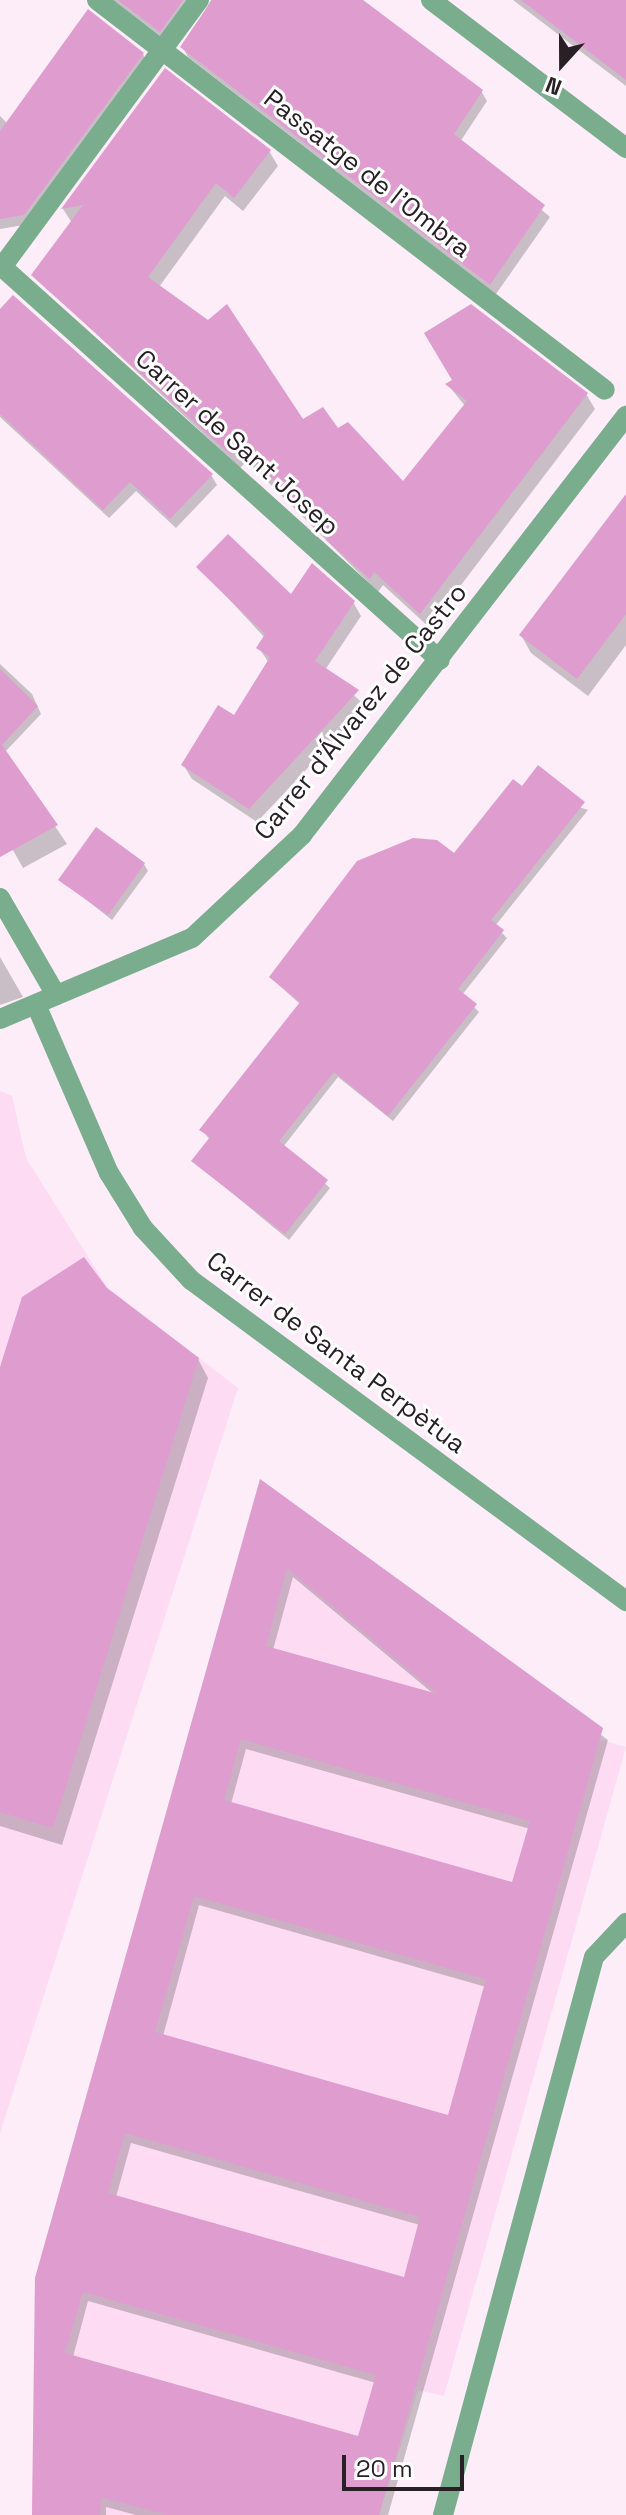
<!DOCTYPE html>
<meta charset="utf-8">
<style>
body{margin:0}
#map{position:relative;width:626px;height:2515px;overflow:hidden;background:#fcedf8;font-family:"Space Grotesk",sans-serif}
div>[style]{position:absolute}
.built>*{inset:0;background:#fddcf3}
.shadow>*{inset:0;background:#0003}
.building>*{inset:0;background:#df9cce}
.lane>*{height:20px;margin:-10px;padding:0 10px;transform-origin:10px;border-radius:10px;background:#79ad8d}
.street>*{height:20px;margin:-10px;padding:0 10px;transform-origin:10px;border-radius:10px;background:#79ad8d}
span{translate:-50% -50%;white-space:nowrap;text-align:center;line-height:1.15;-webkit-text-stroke:6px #fff;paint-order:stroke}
.street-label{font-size:26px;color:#292026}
.north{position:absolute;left:522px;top:24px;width:80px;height:80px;-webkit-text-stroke:6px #fff;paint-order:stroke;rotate:201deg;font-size:22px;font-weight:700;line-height:32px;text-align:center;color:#292026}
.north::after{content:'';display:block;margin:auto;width:28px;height:36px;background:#292026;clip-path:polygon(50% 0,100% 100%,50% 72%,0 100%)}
.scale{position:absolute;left:342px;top:2455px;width:122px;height:36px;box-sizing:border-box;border:4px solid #292026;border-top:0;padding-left:10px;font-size:24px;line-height:28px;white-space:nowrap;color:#292026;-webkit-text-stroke:6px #fff;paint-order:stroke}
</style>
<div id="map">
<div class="built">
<i style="clip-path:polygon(0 1091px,12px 1096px,26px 1158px,107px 1287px,238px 1388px,0 2133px)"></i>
<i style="clip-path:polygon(260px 1479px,603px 1728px,598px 1739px,626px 1747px,444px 2396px,418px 2390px,379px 2515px,32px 2515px,35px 2278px)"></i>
</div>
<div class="shadow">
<i style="clip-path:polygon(113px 0,206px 0,166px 40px)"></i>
<i style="clip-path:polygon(211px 0,362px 0,481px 91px,487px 101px,460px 142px,550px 217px,496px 294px,188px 57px,183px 48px)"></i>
<i style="clip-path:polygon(513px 0,626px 0,626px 86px)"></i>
<i style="clip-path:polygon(143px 54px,148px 64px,30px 224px,0 229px,0 116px,8px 124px)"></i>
<i style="clip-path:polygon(165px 71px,269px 151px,278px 166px,243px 211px,225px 196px,159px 287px,303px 422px,337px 431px,403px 484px,465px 406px,448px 385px,586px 394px,595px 409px,429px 627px,383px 585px,378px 592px,247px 461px,240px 468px,33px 275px,72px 223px,63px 209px)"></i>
<i style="clip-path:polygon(0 312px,211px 475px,217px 485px,176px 528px,136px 491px,109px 518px,0 417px)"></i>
<i style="clip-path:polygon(626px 497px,626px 645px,588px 696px,531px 653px,521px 635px)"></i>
<i style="clip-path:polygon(199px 567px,292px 598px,353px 602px,361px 616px,325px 670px,366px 706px,257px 822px,192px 779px,184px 766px,235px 718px,269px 663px,259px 648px,265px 638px)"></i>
<i style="clip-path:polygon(0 664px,32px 694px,41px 714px,5px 752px,67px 844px,23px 868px,0 827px)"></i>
<i style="clip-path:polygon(523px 789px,588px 810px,495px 926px,507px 938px,462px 995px,479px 1012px,393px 1121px,338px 1077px,283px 1147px,330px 1188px,289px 1240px,193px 1161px,210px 1140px,202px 1130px,301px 1005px,271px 978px,454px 856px)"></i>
<i style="clip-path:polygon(144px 864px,148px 871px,112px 920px,61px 880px)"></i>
<i style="clip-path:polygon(0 957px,23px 997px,0 1005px)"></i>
<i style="clip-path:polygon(105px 1289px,198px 1359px,208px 1378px,62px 1845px,0 1826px,0 1374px)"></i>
<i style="clip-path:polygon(evenodd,261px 1482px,608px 1740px,388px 2515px,136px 2515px,106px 2507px,106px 2515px,34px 2515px,37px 2278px,261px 1482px,293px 1577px,436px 1696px,273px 1650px,293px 1577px,261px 1482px,246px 1749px,530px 1829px,514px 1884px,231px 1804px,246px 1749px,261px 1482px,199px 1905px,486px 1987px,450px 2117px,163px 2036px,199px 1905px,261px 1482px,131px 2143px,420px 2225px,405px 2279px,116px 2197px,131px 2143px,261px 1482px,88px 2301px,376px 2383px,360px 2439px,73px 2357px,88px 2301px)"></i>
</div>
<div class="building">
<i style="clip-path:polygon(118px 0,183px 0,160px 32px)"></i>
<i style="clip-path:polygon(212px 0,363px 0,483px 90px,454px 134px,545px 205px,490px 285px,180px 47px)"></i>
<i style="clip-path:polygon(521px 0,626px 0,626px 80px)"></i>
<i style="clip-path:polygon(88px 9px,144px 53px,24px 215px,0 219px,0 131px)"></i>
<i style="clip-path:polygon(165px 68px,271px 150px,234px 198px,216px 183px,148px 277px,208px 320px,227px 304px,303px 419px,323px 407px,338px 428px,348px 422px,403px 481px,467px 401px,445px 384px,452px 380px,424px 333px,471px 304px,588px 393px,420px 614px,374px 572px,370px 579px,326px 540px,331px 533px,238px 447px,231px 455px,31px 275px,83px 205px,61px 209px)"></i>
<i style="clip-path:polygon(13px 295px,213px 474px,170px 519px,130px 482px,103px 510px,0 414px,0 309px)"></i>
<i style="clip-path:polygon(626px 494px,626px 614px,577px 679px,519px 635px)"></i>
<i style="clip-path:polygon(228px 534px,291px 594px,312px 563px,355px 601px,315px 661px,359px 690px,249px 809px,181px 765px,218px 705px,234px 715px,270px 657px,256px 648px,265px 634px,196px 567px)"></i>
<i style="clip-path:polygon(0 669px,38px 706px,2px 745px,58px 825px,0 857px)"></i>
<i style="clip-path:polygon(538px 765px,585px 802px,491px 920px,504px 930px,458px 989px,477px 1004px,388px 1116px,334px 1072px,279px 1141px,328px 1180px,285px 1234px,191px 1161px,210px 1137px,199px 1130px,300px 1002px,269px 977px,357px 861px,413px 838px,437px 840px,454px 853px,513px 779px,522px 786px)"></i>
<i style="clip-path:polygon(96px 827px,145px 863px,108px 915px,58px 880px)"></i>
<i style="clip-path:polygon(84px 1257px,107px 1288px,199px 1358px,53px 1828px,0 1812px,0 1367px,22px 1297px)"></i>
<i style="clip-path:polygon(evenodd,260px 1479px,603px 1728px,379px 2515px,167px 2515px,101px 2497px,100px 2515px,32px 2515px,35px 2278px,260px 1479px,287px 1568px,438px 1694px,266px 1646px,287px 1568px,260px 1479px,241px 1739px,530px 1821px,512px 1882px,224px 1800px,241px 1739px,260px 1479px,194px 1896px,486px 1979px,448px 2115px,155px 2032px,194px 1896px,260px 1479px,125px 2133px,420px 2217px,404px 2277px,108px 2193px,125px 2133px,260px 1479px,83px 2292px,376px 2375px,358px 2436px,65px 2353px,83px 2292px)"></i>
</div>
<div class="lane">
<i style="left:443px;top:2515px;width:578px;rotate:-74.86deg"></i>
<i style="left:594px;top:1957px;width:47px;rotate:-46.7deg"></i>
</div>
<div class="street">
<i style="left:97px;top:0;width:640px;rotate:37.51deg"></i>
<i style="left:431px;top:0;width:245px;rotate:37.2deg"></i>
<i style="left:0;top:265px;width:591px;rotate:41.92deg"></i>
<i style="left:2px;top:267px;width:332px;rotate:-53.6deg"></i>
<i style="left:0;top:898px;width:112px;rotate:60deg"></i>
<i style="left:37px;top:1007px;width:181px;rotate:66.6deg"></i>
<i style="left:109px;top:1173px;width:65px;rotate:58.3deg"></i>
<i style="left:143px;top:1228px;width:71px;rotate:47.3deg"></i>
<i style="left:191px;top:1280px;width:541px;rotate:36.42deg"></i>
<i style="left:0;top:1019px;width:208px;rotate:-22.9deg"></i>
<i style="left:192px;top:938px;width:151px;rotate:-43.1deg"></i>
<i style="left:302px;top:835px;width:530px;rotate:-52.29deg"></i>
</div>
<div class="street-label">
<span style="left:367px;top:174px;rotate:38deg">Passatge de l'Ombra</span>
<span style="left:237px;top:443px;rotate:42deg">Carrer de Sant Josep</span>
<span style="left:361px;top:712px;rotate:-51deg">Carrer d'Álvarez de Castro</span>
<span style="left:336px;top:1353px;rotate:37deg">Carrer de Santa Perpètua</span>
</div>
<div class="north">N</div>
<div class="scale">20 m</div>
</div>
